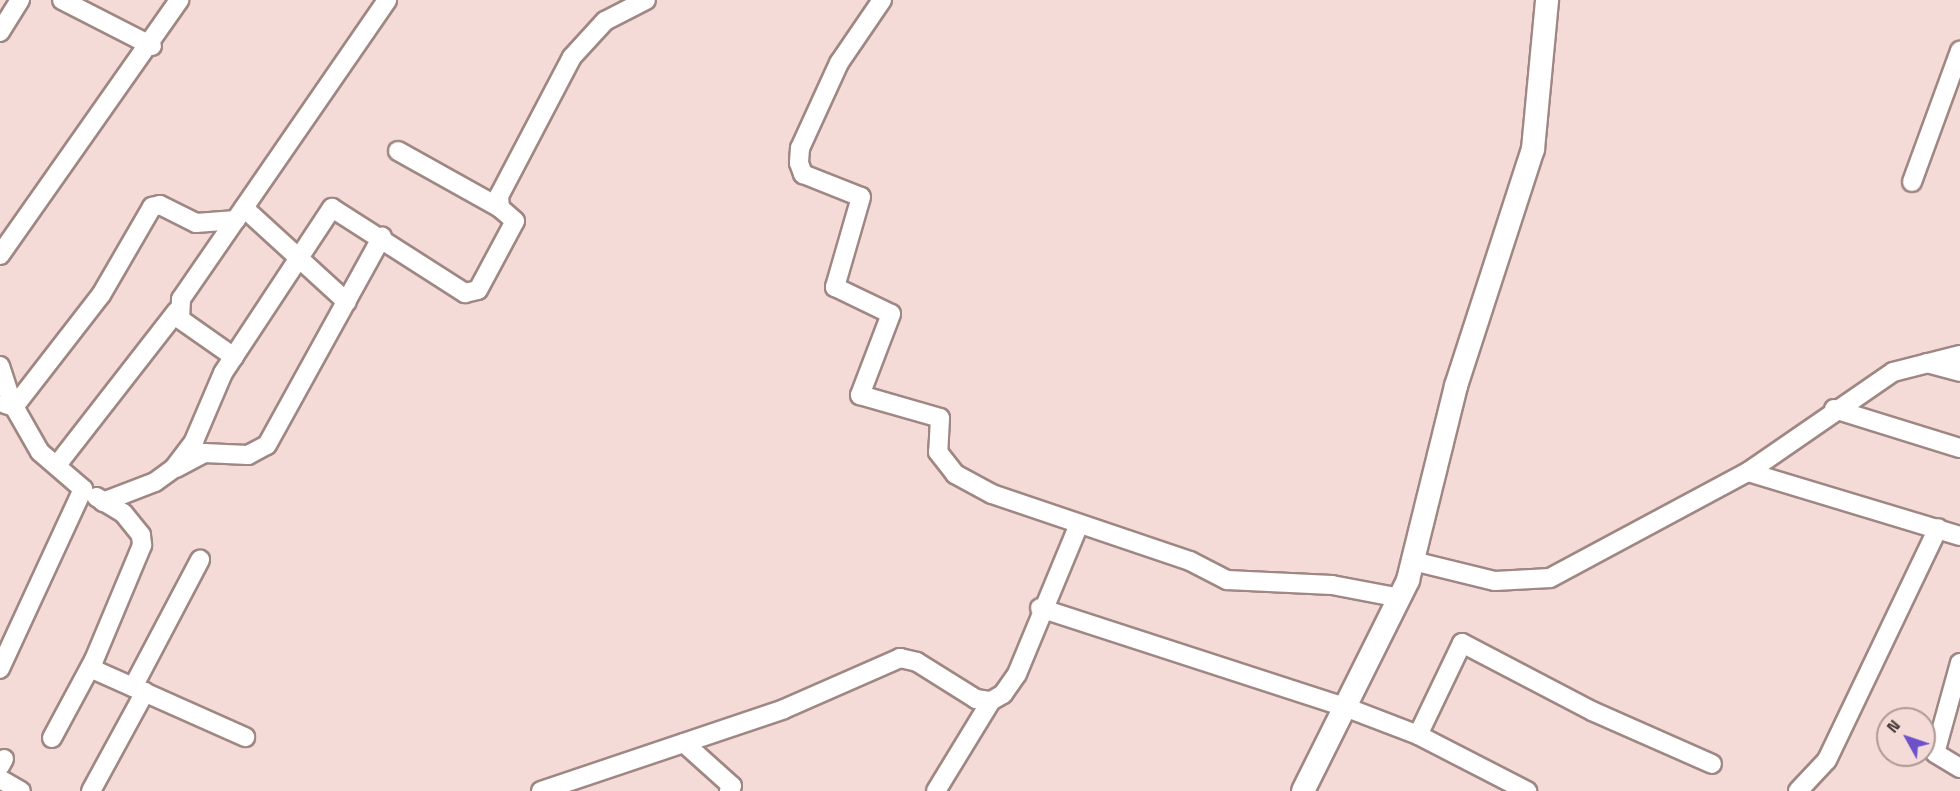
<!DOCTYPE html>
<style>
body{margin:0}
#map{position:relative;width:1960px;height:791px;overflow:hidden;background:#f5dbd7;font-family:"Space Grotesk",sans-serif}
div>[style]{position:absolute}
.roads{filter:drop-shadow(2px 0 #9f8783) drop-shadow(-2px 0 #9f8783) drop-shadow(0 2px #9f8783) drop-shadow(0 -2px #9f8783)}
.minor>*{height:18px;margin:-9px;padding:0 9px;transform-origin:9px;border-radius:9px;background:#fff}
.tertiary>*{height:22px;margin:-11px;padding:0 11px;transform-origin:11px;border-radius:11px;background:#fff}
span{translate:-50% -50%;white-space:nowrap;text-align:center;line-height:1.15;-webkit-text-stroke:6px #f5dbd7;paint-order:stroke}
.north{position:absolute;left:1876px;top:707px;width:60px;height:60px;box-sizing:border-box;background:#f5dbd7;border:2px solid #ad9996;border-radius:50%;rotate:310deg;font-size:16px;font-weight:700;line-height:24px;text-align:center;color:#403635}
.north::after{content:'';display:block;margin:auto;width:21px;height:27px;background:#6c51cb;clip-path:polygon(50% 0,100% 100%,50% 72%,0 100%)}
</style>
<div id="map">
<div class="roads">
<div class="minor">
<i style="left:62px;top:0;width:101px;rotate:27.1deg"></i>
<i style="left:882px;top:0;width:76px;rotate:124.3deg"></i>
<i style="left:839px;top:63px;width:94px;rotate:114.6deg"></i>
<i style="left:800px;top:148px;width:15px;rotate:94deg"></i>
<i style="left:799px;top:163px;width:12px;rotate:70deg"></i>
<i style="left:803px;top:174px;width:62px;rotate:21.6deg"></i>
<i style="left:861px;top:197px;width:94px;rotate:106.1deg"></i>
<i style="left:835px;top:287px;width:62px;rotate:25.7deg"></i>
<i style="left:891px;top:314px;width:87px;rotate:110.9deg"></i>
<i style="left:860px;top:395px;width:83px;rotate:16deg"></i>
<i style="left:940px;top:418px;width:34px;rotate:93deg"></i>
<i style="left:938px;top:452px;width:28px;rotate:52deg"></i>
<i style="left:955px;top:474px;width:42px;rotate:28.4deg"></i>
<i style="left:992px;top:494px;width:209px;rotate:18.7deg"></i>
<i style="left:1190px;top:561px;width:42px;rotate:27.2deg"></i>
<i style="left:1227px;top:580px;width:105px;rotate:2.7deg"></i>
<i style="left:1332px;top:585px;width:69px;rotate:10.8deg"></i>
<i style="left:0;top:32px;width:38px;rotate:-58deg"></i>
<i style="left:398px;top:151px;width:117px;rotate:29.2deg"></i>
<i style="left:1912px;top:182px;width:140px;rotate:-69.9deg"></i>
<i style="left:244px;top:208px;width:139px;rotate:42.4deg"></i>
<i style="left:0;top:255px;width:312px;rotate:-54.9deg"></i>
<i style="left:234px;top:357px;width:66px;rotate:-144.9deg"></i>
<i style="left:180px;top:319px;width:20px;rotate:-87deg"></i>
<i style="left:181px;top:299px;width:363px;rotate:-55.4deg"></i>
<i style="left:1927px;top:363px;width:34px;rotate:15deg"></i>
<i style="left:0;top:366px;width:39px;rotate:72deg"></i>
<i style="left:12px;top:403px;width:56px;rotate:60.3deg"></i>
<i style="left:40px;top:452px;width:57px;rotate:40.7deg"></i>
<i style="left:83px;top:489px;width:198px;rotate:114.8deg"></i>
<i style="left:5px;top:404px;width:9px;rotate:18deg"></i>
<i style="left:14px;top:407px;width:142px;rotate:-52.2deg"></i>
<i style="left:101px;top:295px;width:102px;rotate:-59.9deg"></i>
<i style="left:152px;top:207px;width:8px;rotate:-14deg"></i>
<i style="left:160px;top:205px;width:40px;rotate:26.6deg"></i>
<i style="left:196px;top:223px;width:40px;rotate:-4.3deg"></i>
<i style="left:1834px;top:409px;width:132px;rotate:17.2deg"></i>
<i style="left:57px;top:465px;width:195px;rotate:-52.1deg"></i>
<i style="left:176px;top:468px;width:32px;rotate:-28deg"></i>
<i style="left:204px;top:453px;width:44px;rotate:2.6deg"></i>
<i style="left:248px;top:455px;width:21px;rotate:-28deg"></i>
<i style="left:267px;top:445px;width:238px;rotate:-61.1deg"></i>
<i style="left:1748px;top:472px;width:221px;rotate:16.8deg"></i>
<i style="left:103px;top:502px;width:56px;rotate:-21deg"></i>
<i style="left:155px;top:482px;width:24px;rotate:-36deg"></i>
<i style="left:174px;top:468px;width:34px;rotate:-53deg"></i>
<i style="left:194px;top:441px;width:74px;rotate:-66.9deg"></i>
<i style="left:223px;top:373px;width:198px;rotate:-56.6deg"></i>
<i style="left:332px;top:208px;width:158px;rotate:32.6deg"></i>
<i style="left:465px;top:293px;width:13px;rotate:-13deg"></i>
<i style="left:478px;top:290px;width:78px;rotate:-61.8deg"></i>
<i style="left:515px;top:221px;width:20px;rotate:-139deg"></i>
<i style="left:500px;top:208px;width:12px;rotate:-95deg"></i>
<i style="left:499px;top:196px;width:157px;rotate:-62.3deg"></i>
<i style="left:572px;top:57px;width:49px;rotate:-47.5deg"></i>
<i style="left:605px;top:21px;width:46px;rotate:-27.1deg"></i>
<i style="left:1413px;top:561px;width:84px;rotate:13.7deg"></i>
<i style="left:1495px;top:581px;width:55px;rotate:-3.1deg"></i>
<i style="left:1550px;top:578px;width:225px;rotate:-28.2deg"></i>
<i style="left:1748px;top:472px;width:176px;rotate:-34.6deg"></i>
<i style="left:1893px;top:372px;width:69px;rotate:-14.2deg"></i>
<i style="left:1040px;top:608px;width:321px;rotate:18deg"></i>
<i style="left:1345px;top:707px;width:78px;rotate:21deg"></i>
<i style="left:1418px;top:735px;width:123px;rotate:27.2deg"></i>
<i style="left:1960px;top:663px;width:93px;rotate:105.5deg"></i>
<i style="left:1935px;top:753px;width:29px;rotate:31deg"></i>
<i style="left:90px;top:668px;width:170px;rotate:24deg"></i>
<i style="left:133px;top:687px;width:144px;rotate:-62.2deg"></i>
<i style="left:1418px;top:735px;width:102px;rotate:-64.4deg"></i>
<i style="left:1462px;top:643px;width:147px;rotate:27.6deg"></i>
<i style="left:1592px;top:711px;width:131px;rotate:23.8deg"></i>
<i style="left:52px;top:738px;width:89px;rotate:-61.7deg"></i>
<i style="left:94px;top:660px;width:125px;rotate:-67.3deg"></i>
<i style="left:142px;top:545px;width:10px;rotate:-96deg"></i>
<i style="left:141px;top:535px;width:28px;rotate:-129deg"></i>
<i style="left:123px;top:513px;width:31px;rotate:-149deg"></i>
<i style="left:684px;top:743px;width:64px;rotate:41.9deg"></i>
<i style="left:732px;top:786px;width:6px;rotate:121deg"></i>
<i style="left:0;top:766px;width:8px;rotate:-60deg"></i>
<i style="left:0;top:779px;width:24px;rotate:30deg"></i>
<i style="left:91px;top:791px;width:113px;rotate:-61.4deg"></i>
<i style="left:541px;top:791px;width:256px;rotate:-18.6deg"></i>
<i style="left:784px;top:709px;width:127px;rotate:-23.7deg"></i>
<i style="left:900px;top:658px;width:17px;rotate:13deg"></i>
<i style="left:917px;top:662px;width:70px;rotate:32.1deg"></i>
<i style="left:976px;top:699px;width:15px;rotate:8deg"></i>
<i style="left:991px;top:701px;width:14px;rotate:-30deg"></i>
<i style="left:1003px;top:694px;width:24px;rotate:-55deg"></i>
<i style="left:1017px;top:674px;width:162px;rotate:-67.5deg"></i>
<i style="left:936px;top:791px;width:105px;rotate:-58.6deg"></i>
<i style="left:1798px;top:791px;width:42px;rotate:-46.9deg"></i>
<i style="left:1827px;top:760px;width:257px;rotate:-64.4deg"></i>
</div>
<div class="tertiary">
<i style="left:1303px;top:791px;width:236px;rotate:-63.5deg"></i>
<i style="left:1408px;top:580px;width:200px;rotate:-76.1deg"></i>
<i style="left:1456px;top:386px;width:249px;rotate:-72deg"></i>
<i style="left:1533px;top:149px;width:150px;rotate:-84.6deg"></i>
</div>
</div>
<div class="north">N</div>
</div>
